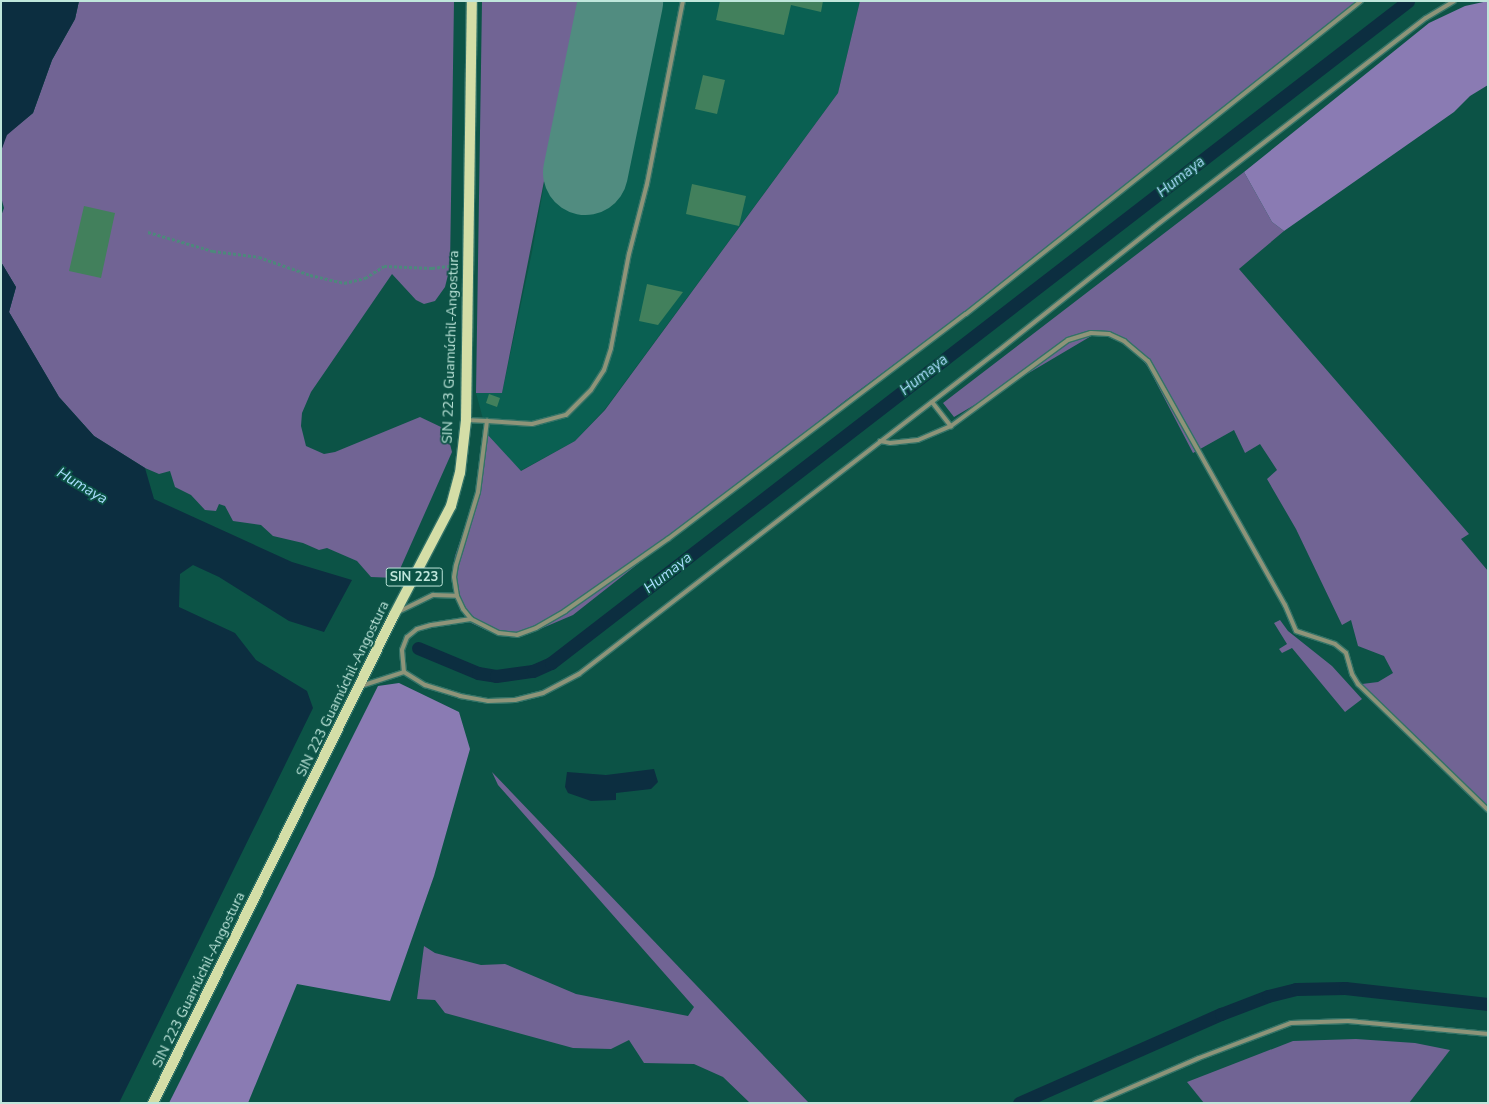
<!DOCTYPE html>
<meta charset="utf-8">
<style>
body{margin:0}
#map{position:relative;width:1489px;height:1104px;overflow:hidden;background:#0c5346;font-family:"Nunito Sans",sans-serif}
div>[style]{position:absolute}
.built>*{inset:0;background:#0a6052}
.green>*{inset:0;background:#716494}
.forest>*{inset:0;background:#8a7bb3}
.water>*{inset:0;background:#0c2e40}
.canal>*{height:13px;margin:-6.5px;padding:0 6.5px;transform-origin:6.5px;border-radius:6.5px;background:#0c2e40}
.runway>*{height:85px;margin:-42.5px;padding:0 42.5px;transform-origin:42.5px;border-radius:42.5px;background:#518c80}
.building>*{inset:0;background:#42805c}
.path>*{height:2.5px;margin-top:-1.25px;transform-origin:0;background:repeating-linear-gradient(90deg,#4d887c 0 3px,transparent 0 5px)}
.roads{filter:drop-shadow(1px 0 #337367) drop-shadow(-1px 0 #337367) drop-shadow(0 1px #337367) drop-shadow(0 -1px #337367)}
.street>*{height:4px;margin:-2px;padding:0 2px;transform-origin:2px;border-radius:2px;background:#8e9479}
.primary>*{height:10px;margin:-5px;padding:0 5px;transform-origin:5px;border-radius:5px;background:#d4dea7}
span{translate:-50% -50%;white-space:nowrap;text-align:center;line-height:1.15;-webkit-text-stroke:3.5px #0c5346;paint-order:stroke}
.shield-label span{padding:1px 3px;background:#0c5346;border:1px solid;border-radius:3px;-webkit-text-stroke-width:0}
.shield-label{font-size:13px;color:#bfe6db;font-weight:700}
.street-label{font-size:14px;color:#bfe6db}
.water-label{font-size:15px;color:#abdefe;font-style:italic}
.frame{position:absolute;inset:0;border:2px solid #bfe6db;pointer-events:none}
</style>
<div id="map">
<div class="built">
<i style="clip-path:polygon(577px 1px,860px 1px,838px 93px,605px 409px,575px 441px,520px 471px,487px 434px,476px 393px,502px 393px,532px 252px)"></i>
</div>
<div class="green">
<i style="clip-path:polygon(79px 1px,454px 1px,450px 267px,445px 287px,435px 301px,424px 304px,416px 300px,392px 274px,311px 392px,302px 413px,301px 426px,306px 446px,324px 454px,335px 452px,420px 417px,441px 427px,449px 440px,452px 452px,396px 578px,371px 577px,357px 561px,327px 548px,319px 550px,303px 543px,273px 536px,261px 525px,233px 521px,225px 506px,219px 504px,216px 511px,205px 510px,191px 495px,175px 487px,170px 471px,159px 474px,145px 468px,94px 436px,59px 397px,9px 312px,16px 287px,1px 262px,1px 216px,4px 208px,1px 197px,1px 151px,6px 135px,33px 113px,52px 60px,75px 19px)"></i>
<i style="clip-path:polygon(482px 1px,606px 1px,571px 169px,547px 166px,502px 393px,476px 393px)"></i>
<i style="clip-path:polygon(860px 1px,1359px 1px,968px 310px,846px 400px,573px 615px,526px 635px,488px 631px,467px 621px,458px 603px,451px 579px,455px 556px,478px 487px,487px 434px,521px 471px,575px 441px,605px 410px,838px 93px)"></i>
<i style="clip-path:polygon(1244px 172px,1272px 222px,1284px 231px,1239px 269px,1469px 534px,1461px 539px,1488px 571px,1488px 808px,1362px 684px,1378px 682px,1393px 673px,1384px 656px,1358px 646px,1351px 620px,1342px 625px,1296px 529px,1267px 479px,1277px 470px,1260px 444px,1245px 453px,1234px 430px,1193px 453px,1148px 367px,1127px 341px,1098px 332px,954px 417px,943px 403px)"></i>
<i style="clip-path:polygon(1280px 620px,1288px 631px,1332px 666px,1362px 699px,1345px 712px,1292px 648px,1282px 653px,1279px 649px,1287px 644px,1274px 623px)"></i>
<i style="clip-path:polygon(492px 772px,809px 1103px,750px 1103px,723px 1077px,694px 1064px,644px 1063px,629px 1040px,611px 1049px,573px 1048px,445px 1013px,435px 1000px,417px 999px,424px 946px,435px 953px,481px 965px,505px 964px,576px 994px,688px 1016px,694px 1007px,498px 785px)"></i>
<i style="clip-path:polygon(1356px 1039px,1415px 1043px,1450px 1050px,1409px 1103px,1204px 1103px,1187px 1082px,1293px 1041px)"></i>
</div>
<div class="forest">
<i style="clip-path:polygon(1488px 1px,1488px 85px,1470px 96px,1454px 112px,1284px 231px,1272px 222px,1244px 172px,1429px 23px,1465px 6px)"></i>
<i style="clip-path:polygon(399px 683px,459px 712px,470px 749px,434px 876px,390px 1001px,297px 984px,248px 1103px,169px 1103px,378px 686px)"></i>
</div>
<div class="water">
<i style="clip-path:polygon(1px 1px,79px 1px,75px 19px,52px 60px,33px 113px,7px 135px,1px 151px)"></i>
<i style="clip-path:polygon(1px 262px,16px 287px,9px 312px,59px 397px,94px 436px,145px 468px,154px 499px,292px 562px,352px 580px,324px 632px,289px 621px,219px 577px,193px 565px,180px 574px,179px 607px,235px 633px,256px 660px,307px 691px,313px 708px,119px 1103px,1px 1103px)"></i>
<i style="clip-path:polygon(654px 769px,658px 782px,651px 789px,616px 793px,616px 800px,591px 801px,568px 793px,565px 787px,567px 772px,606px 775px)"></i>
</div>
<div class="canal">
<i style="left:418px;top:648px;width:65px;rotate:22.6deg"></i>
<i style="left:478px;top:673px;width:18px;rotate:9deg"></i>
<i style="left:496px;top:676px;width:37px;rotate:-8deg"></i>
<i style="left:533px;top:671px;width:20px;rotate:-24deg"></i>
<i style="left:551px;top:663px;width:1083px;rotate:-37.68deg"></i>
<i style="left:1019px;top:1103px;width:221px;rotate:-23.8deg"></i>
<i style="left:1221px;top:1014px;width:50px;rotate:-21deg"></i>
<i style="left:1268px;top:996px;width:29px;rotate:-14deg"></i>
<i style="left:1296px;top:989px;width:49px;rotate:-1.2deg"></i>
<i style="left:1345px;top:988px;width:144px;rotate:6.4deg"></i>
</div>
<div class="runway">
<i style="left:585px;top:172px;width:175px;rotate:-78.4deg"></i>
</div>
<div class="building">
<i style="clip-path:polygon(720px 1px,823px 1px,821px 12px,791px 5px,784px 35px,716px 20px)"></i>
<i style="clip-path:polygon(703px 75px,725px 80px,717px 114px,695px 109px)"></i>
<i style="clip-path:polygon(692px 184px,746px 196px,739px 226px,686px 214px)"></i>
<i style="clip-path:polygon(84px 206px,115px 213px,101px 278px,69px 271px)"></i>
<i style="clip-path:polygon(647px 284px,683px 292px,658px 325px,639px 321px)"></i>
<i style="clip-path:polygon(489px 394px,500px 398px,497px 407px,486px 403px)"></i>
</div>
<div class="path">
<i style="left:148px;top:232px;width:68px;rotate:16.3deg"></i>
<i style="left:213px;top:251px;width:46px;rotate:7.4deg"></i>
<i style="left:259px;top:257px;width:54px;rotate:19.4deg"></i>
<i style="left:310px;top:275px;width:35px;rotate:13deg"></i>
<i style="left:344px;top:283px;width:22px;rotate:-13deg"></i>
<i style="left:365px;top:278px;width:22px;rotate:-32deg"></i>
<i style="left:384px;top:266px;width:48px;rotate:2.4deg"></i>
<i style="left:432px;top:268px;width:25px;rotate:-7deg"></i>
</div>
<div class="roads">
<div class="street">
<i style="left:932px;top:402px;width:31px;rotate:52deg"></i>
<i style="left:487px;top:421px;width:45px;rotate:3.8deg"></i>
<i style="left:532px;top:424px;width:35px;rotate:-15deg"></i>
<i style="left:566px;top:415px;width:35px;rotate:-45deg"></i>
<i style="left:591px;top:390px;width:24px;rotate:-57deg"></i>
<i style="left:604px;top:370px;width:23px;rotate:-72deg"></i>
<i style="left:611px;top:348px;width:96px;rotate:-79.2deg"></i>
<i style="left:629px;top:254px;width:72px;rotate:-75.6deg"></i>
<i style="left:647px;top:184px;width:187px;rotate:-78.9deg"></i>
<i style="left:880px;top:441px;width:10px;rotate:11deg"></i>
<i style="left:890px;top:443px;width:28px;rotate:-6deg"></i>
<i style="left:918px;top:440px;width:36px;rotate:-23deg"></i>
<i style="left:951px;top:426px;width:145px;rotate:-36.3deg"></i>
<i style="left:1068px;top:340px;width:24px;rotate:-17deg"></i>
<i style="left:1091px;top:333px;width:18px;rotate:3deg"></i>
<i style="left:1109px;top:334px;width:17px;rotate:25deg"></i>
<i style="left:1124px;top:341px;width:31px;rotate:40deg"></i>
<i style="left:1148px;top:361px;width:280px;rotate:60.7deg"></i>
<i style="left:1285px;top:605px;width:28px;rotate:67deg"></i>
<i style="left:1296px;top:631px;width:41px;rotate:18.4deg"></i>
<i style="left:1335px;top:644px;width:14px;rotate:39deg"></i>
<i style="left:1346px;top:653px;width:22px;rotate:74deg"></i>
<i style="left:1352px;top:674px;width:12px;rotate:59deg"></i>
<i style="left:1358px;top:684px;width:181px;rotate:44.1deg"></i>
<i style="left:457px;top:596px;width:19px;rotate:-99deg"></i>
<i style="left:454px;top:577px;width:12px;rotate:-81deg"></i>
<i style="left:456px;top:565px;width:76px;rotate:-73.2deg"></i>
<i style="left:478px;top:492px;width:72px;rotate:-82.8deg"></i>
<i style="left:487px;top:421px;width:21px;rotate:-177deg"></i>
<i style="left:398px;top:612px;width:39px;rotate:-26deg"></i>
<i style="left:433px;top:595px;width:24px;rotate:2deg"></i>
<i style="left:457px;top:596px;width:14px;rotate:65deg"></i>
<i style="left:463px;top:609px;width:13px;rotate:51deg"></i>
<i style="left:471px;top:619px;width:31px;rotate:27deg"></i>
<i style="left:499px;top:633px;width:18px;rotate:6deg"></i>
<i style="left:517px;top:635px;width:20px;rotate:-20deg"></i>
<i style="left:536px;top:628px;width:34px;rotate:-30deg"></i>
<i style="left:565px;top:611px;width:126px;rotate:-35deg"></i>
<i style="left:668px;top:539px;width:373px;rotate:-37.1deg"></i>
<i style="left:966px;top:314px;width:504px;rotate:-38.39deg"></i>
<i style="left:471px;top:619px;width:40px;rotate:171.5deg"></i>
<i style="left:431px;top:625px;width:15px;rotate:164deg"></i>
<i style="left:417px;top:629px;width:13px;rotate:141deg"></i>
<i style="left:407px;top:637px;width:14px;rotate:111deg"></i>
<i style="left:402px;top:650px;width:22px;rotate:85deg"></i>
<i style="left:404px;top:672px;width:25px;rotate:32deg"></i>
<i style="left:425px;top:685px;width:37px;rotate:17deg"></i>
<i style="left:460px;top:696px;width:28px;rotate:10deg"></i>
<i style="left:488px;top:701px;width:27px;rotate:-2deg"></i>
<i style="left:515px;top:700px;width:29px;rotate:-14deg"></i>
<i style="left:543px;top:693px;width:41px;rotate:-27.8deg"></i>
<i style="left:579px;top:674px;width:529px;rotate:-37.63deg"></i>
<i style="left:998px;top:351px;width:198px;rotate:-38.4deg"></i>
<i style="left:1153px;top:228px;width:344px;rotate:-37.6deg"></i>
<i style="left:1426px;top:18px;width:33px;rotate:-31deg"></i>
<i style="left:361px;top:686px;width:45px;rotate:-18deg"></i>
<i style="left:1095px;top:1103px;width:113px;rotate:-23.4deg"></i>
<i style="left:1199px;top:1058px;width:98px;rotate:-20.8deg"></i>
<i style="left:1291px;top:1023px;width:57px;rotate:-2deg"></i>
<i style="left:1348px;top:1021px;width:141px;rotate:5.3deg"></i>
</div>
<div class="primary">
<i style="left:153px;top:1103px;width:544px;rotate:-63.72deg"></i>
<i style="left:394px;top:615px;width:123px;rotate:-62.4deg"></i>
<i style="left:451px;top:506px;width:34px;rotate:-75deg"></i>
<i style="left:460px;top:473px;width:53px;rotate:-83.5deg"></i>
<i style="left:466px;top:420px;width:419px;rotate:-89.2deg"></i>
</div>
</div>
<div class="shield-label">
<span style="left:414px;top:577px">SIN 223</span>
</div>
<div class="street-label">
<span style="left:451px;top:347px;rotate:-88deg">SIN 223 Guamúchil-Angostura</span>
<span style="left:343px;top:689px;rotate:-64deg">SIN 223 Guamúchil-Angostura</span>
<span style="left:199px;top:980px;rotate:-64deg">SIN 223 Guamúchil-Angostura</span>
</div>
<div class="water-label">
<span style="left:1181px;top:177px;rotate:-38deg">Humaya</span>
<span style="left:924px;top:375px;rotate:-38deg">Humaya</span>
<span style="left:82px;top:486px;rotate:31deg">Humaya</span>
<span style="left:668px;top:573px;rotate:-38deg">Humaya</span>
</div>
<div class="frame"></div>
</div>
